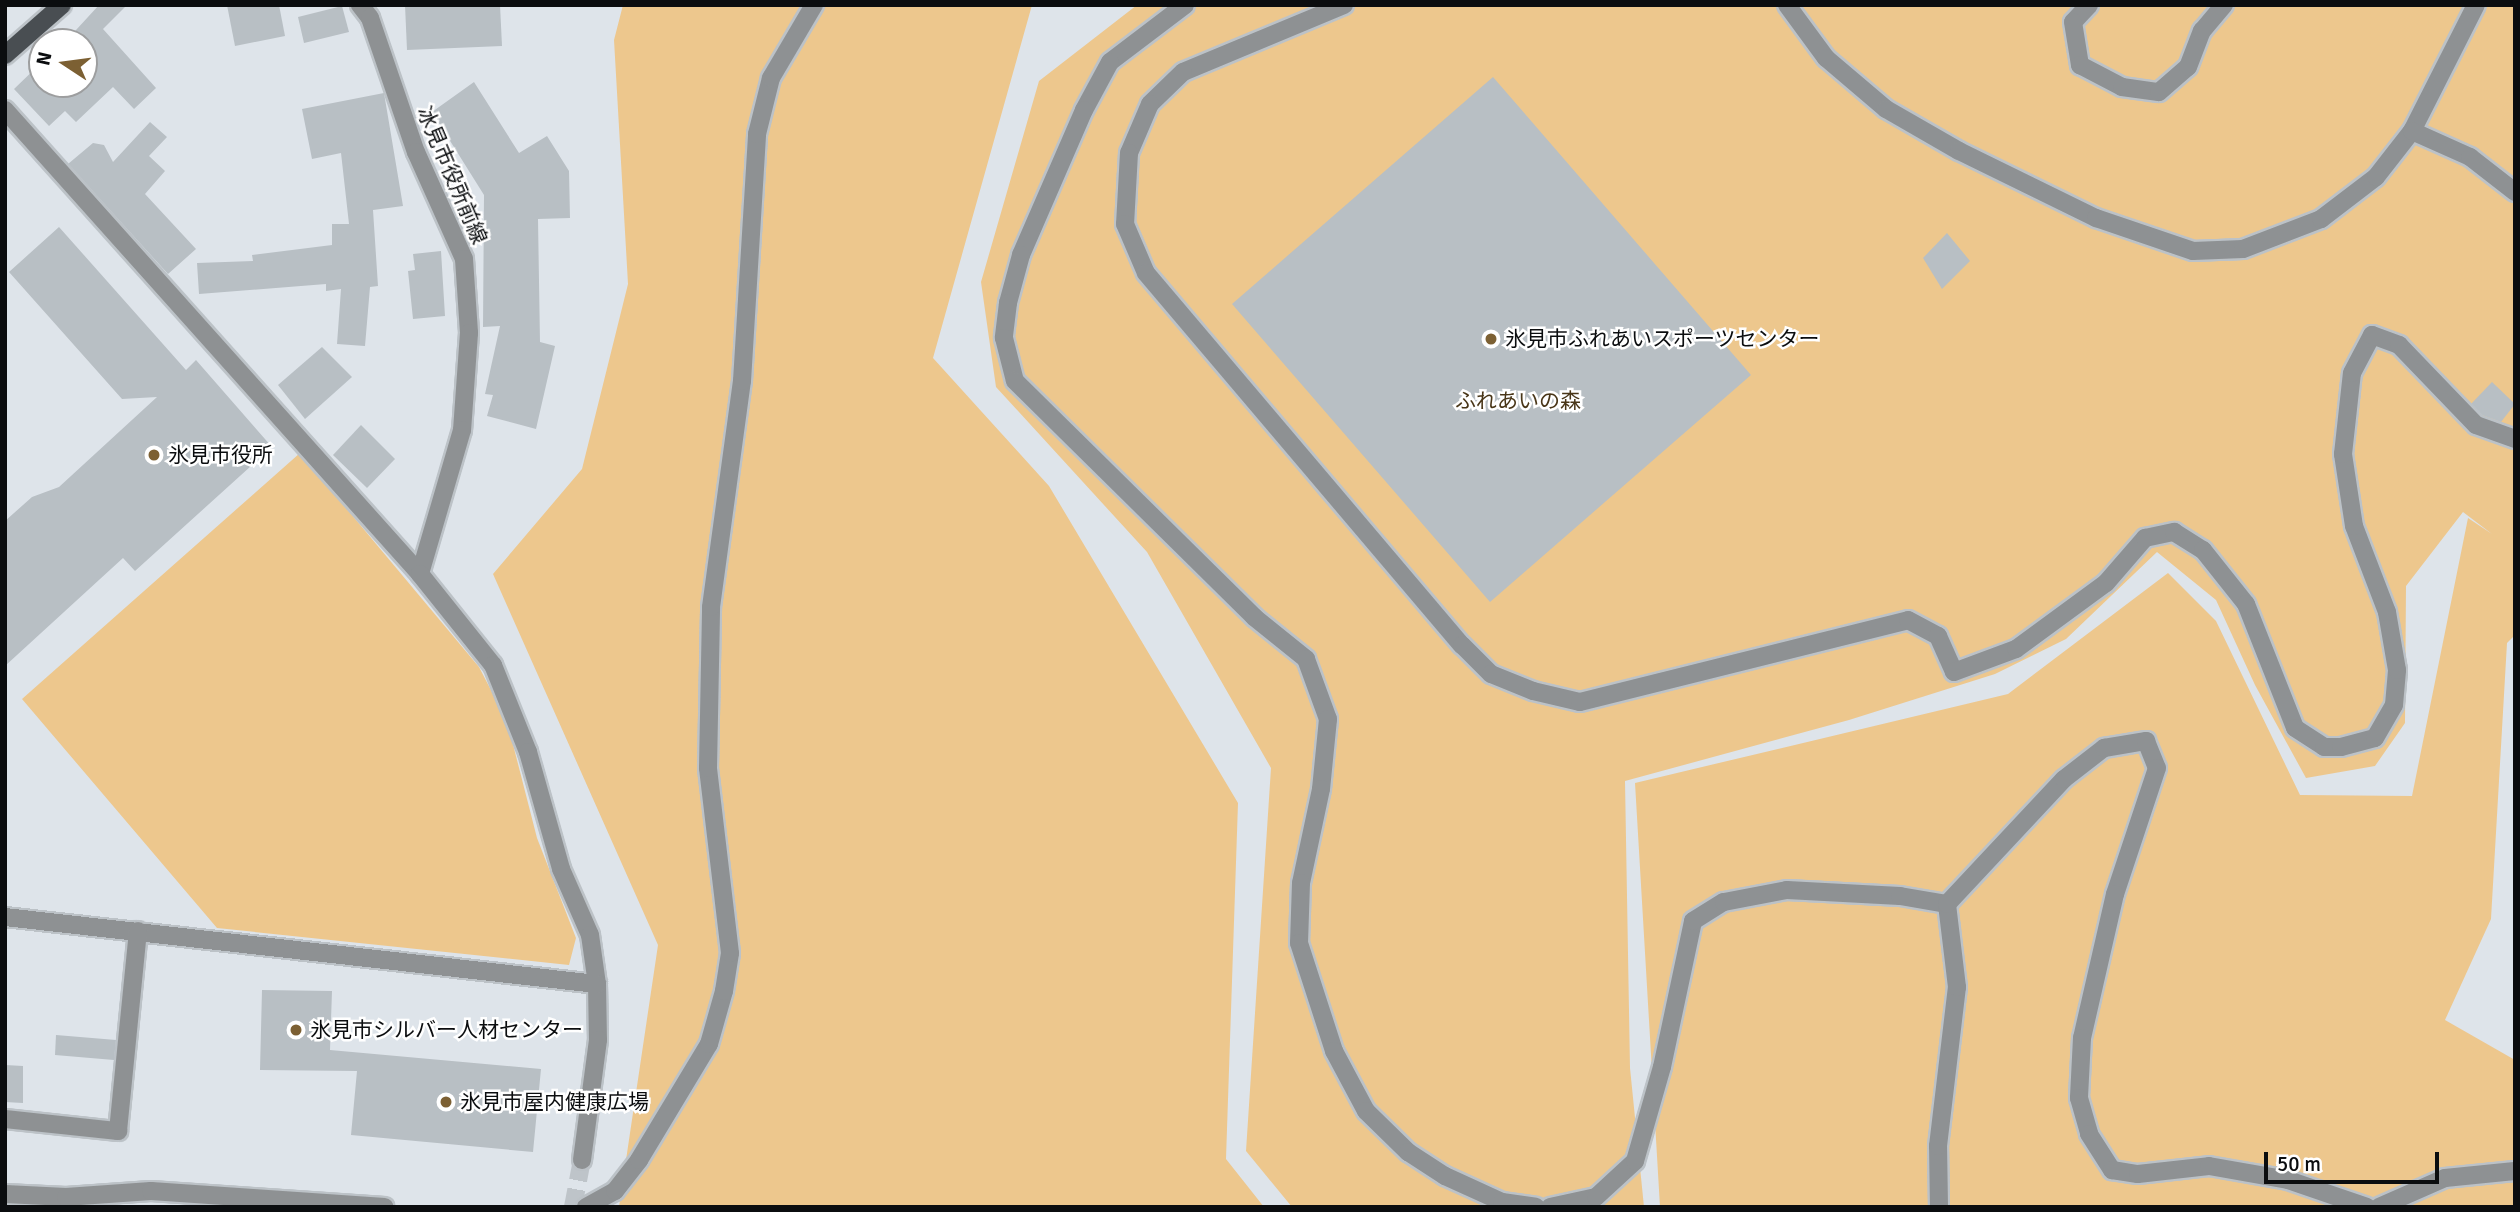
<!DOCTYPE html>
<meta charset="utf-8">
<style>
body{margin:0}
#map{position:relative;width:2520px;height:1212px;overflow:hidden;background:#dee4ea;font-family:Signika,"Noto Sans JP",sans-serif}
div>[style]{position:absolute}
.green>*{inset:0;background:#edc78d}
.building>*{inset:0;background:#b8bfc4}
.minor-tunnel>*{height:18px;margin-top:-9px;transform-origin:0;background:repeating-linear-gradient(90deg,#bec4c9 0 18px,transparent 0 27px)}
.roads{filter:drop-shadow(2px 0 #bcc2c7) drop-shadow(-2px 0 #bcc2c7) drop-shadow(0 2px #bcc2c7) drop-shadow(0 -2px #bcc2c7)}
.minor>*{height:18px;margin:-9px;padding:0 9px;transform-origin:9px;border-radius:9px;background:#8e9193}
.major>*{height:18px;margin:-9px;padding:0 9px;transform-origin:9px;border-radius:9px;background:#494e52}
.dots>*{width:19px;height:19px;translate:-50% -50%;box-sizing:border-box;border:4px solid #fff;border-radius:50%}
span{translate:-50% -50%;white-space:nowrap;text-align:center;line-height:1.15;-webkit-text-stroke:5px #fff;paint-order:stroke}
.street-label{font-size:21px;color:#0b0d0f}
.poi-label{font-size:21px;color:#0b0d0f}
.left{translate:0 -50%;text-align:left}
.park-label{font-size:21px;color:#493618}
.frame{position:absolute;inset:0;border:7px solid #0b0d0f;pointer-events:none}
.north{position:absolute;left:28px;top:28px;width:70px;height:70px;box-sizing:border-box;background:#fff;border:2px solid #9d9e9f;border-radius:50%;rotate:283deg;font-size:19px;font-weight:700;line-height:28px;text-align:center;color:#0b0d0f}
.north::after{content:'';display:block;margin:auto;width:24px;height:32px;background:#7c6033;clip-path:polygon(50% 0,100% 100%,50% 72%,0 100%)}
.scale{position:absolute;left:2264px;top:1152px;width:175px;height:32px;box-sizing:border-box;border:4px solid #0b0d0f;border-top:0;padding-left:9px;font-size:21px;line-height:24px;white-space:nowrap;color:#0b0d0f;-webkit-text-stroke:5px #fff;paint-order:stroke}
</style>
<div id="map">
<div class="green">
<i style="clip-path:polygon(623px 5px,1032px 5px,933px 358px,1049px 486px,1238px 803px,1226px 1159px,1264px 1207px,619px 1207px,658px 945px,493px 574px,582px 469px,628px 284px,614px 40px)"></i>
<i style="clip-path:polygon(1137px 5px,2515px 5px,2515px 635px,2507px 643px,2491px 919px,2445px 1020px,2515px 1060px,2515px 1207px,1660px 1207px,1635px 783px,2008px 694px,2168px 573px,2216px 621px,2300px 795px,2412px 796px,2468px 518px,2492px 534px,2463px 512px,2406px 586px,2405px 723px,2375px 766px,2306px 778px,2255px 685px,2216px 600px,2157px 552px,2066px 639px,1995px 674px,1849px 720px,1625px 781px,1630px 1068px,1644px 1207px,1292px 1207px,1246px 1151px,1271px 768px,1147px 552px,996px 387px,981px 282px,1039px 81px)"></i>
<i style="clip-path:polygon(300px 453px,479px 667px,507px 721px,537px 838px,576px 938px,569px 965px,217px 928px,22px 699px)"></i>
</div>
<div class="building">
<i style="clip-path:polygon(99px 5px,127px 5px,103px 29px,156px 88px,134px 109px,113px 87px,76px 122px,65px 111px,49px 126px,14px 89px,42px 62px,42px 84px,84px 84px,84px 42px,65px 42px)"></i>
<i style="clip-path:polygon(227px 5px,279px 5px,285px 36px,235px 46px)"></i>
<i style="clip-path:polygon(405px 5px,500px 5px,502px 46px,407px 50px)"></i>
<i style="clip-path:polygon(342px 6px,349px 32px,304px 43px,298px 17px)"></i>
<i style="clip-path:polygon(1493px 77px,1751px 375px,1490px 602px,1232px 304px)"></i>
<i style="clip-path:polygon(474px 82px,519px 153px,547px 136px,569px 171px,570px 218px,538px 219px,540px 342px,555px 346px,536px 429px,487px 416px,493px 395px,485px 394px,500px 326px,483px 327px,484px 195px,432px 112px)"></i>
<i style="clip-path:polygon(384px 93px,403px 206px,373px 210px,378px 286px,370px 287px,365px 346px,337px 344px,341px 289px,326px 291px,326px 284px,199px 294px,197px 263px,253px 261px,252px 255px,332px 245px,332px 224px,349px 224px,341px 153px,312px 159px,302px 109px)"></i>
<i style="clip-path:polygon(150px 122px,167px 137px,149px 156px,165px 171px,145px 194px,196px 249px,168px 274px,68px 164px,93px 143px,104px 145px,113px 162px)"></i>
<i style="clip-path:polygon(59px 227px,186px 370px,196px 360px,272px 447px,135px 571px,123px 558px,5px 666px,5px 521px,32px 497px,59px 487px,157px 397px,122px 399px,9px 272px)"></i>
<i style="clip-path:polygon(1947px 233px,1970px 261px,1942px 289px,1923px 258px)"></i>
<i style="clip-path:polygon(441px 251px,445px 316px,413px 319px,408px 271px,415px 270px,413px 254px)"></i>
<i style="clip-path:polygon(322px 347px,352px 377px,305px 419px,278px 385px)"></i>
<i style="clip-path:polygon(2492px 382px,2515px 404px,2501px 422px,2482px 415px,2471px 404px)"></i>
<i style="clip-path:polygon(361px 425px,395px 459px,367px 488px,333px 455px)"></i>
<i style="clip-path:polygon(262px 990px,332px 991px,330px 1050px,541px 1069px,533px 1152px,351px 1135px,357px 1071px,260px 1070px)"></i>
<i style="clip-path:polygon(56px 1035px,116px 1040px,114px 1060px,55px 1055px)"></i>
<i style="clip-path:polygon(5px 1065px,23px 1066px,23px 1103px,5px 1102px)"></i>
</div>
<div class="minor-tunnel">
<i style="left:573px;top:1207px;width:48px;rotate:-79.2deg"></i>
</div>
<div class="roads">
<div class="minor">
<i style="left:360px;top:5px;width:16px;rotate:52deg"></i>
<i style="left:370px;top:18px;width:142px;rotate:71.1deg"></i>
<i style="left:416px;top:152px;width:117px;rotate:65.8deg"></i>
<i style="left:464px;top:259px;width:74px;rotate:86.1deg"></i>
<i style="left:469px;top:333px;width:97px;rotate:94.1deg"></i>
<i style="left:462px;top:430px;width:150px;rotate:106.3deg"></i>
<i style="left:1185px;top:5px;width:94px;rotate:142.8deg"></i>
<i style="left:1110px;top:62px;width:55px;rotate:118.4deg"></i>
<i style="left:1084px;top:110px;width:158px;rotate:113.5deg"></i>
<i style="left:1021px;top:255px;width:50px;rotate:105.2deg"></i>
<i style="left:1008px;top:303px;width:35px;rotate:97deg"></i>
<i style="left:1004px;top:338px;width:44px;rotate:75.7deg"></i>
<i style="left:1015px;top:381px;width:336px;rotate:44.6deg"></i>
<i style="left:1254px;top:617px;width:67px;rotate:38.9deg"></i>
<i style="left:1306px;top:659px;width:64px;rotate:69.9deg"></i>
<i style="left:1328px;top:719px;width:70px;rotate:95.7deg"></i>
<i style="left:1321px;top:789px;width:96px;rotate:102deg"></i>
<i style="left:1301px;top:883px;width:60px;rotate:91.9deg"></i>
<i style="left:1299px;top:943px;width:114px;rotate:72deg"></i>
<i style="left:1334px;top:1051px;width:68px;rotate:61.9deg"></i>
<i style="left:1366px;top:1111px;width:59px;rotate:44.3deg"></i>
<i style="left:1408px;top:1152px;width:44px;rotate:33deg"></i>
<i style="left:1445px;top:1176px;width:63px;rotate:24.5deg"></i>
<i style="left:1502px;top:1202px;width:34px;rotate:8deg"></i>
<i style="left:1344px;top:5px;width:174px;rotate:157.4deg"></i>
<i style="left:1183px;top:72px;width:46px;rotate:135.9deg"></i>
<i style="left:1150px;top:104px;width:53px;rotate:113.2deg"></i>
<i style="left:1129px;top:153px;width:71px;rotate:93.2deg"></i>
<i style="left:1125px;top:224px;width:53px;rotate:66.8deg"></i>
<i style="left:1146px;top:273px;width:488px;rotate:49.7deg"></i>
<i style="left:1462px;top:645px;width:41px;rotate:45deg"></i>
<i style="left:1491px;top:674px;width:45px;rotate:22deg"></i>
<i style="left:1533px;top:691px;width:48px;rotate:13.2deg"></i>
<i style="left:1580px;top:702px;width:338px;rotate:-14deg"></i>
<i style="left:1908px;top:620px;width:34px;rotate:28deg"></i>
<i style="left:1938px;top:636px;width:39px;rotate:66deg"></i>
<i style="left:1954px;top:672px;width:66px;rotate:-20.4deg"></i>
<i style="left:2016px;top:649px;width:112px;rotate:-36.3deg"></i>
<i style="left:2106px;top:583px;width:60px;rotate:-49.1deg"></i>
<i style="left:2145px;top:538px;width:30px;rotate:-12deg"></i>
<i style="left:2174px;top:532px;width:34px;rotate:32deg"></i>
<i style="left:2203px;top:550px;width:69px;rotate:51.5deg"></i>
<i style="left:2246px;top:604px;width:133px;rotate:68.4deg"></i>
<i style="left:2295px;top:728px;width:35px;rotate:33deg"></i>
<i style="left:2324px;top:747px;width:17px"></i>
<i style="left:2341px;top:747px;width:35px;rotate:-15deg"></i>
<i style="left:2375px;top:738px;width:38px;rotate:-60deg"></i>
<i style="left:2394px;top:705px;width:35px;rotate:-85deg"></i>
<i style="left:2397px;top:670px;width:59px;rotate:-99.8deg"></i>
<i style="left:2387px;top:612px;width:92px;rotate:-111deg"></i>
<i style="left:2354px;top:526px;width:73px;rotate:-98.7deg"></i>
<i style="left:2343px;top:454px;width:81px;rotate:-83.7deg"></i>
<i style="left:2352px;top:373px;width:43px;rotate:-62.2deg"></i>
<i style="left:2372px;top:335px;width:29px;rotate:20deg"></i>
<i style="left:2399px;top:345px;width:111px;rotate:46.1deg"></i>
<i style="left:2476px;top:425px;width:41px;rotate:19.7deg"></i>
<i style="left:1787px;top:5px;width:66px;rotate:53.7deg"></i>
<i style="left:1826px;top:58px;width:79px;rotate:40.4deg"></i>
<i style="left:1886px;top:109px;width:84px;rotate:29.9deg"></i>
<i style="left:1959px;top:151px;width:153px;rotate:26.1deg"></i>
<i style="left:2096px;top:218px;width:102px;rotate:18.8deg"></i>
<i style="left:2193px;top:251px;width:50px;rotate:-2.3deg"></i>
<i style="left:2243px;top:249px;width:84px;rotate:-21deg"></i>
<i style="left:2321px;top:219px;width:69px;rotate:-37.4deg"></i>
<i style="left:2376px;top:177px;width:58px;rotate:-52deg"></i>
<i style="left:2412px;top:131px;width:141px;rotate:-63.1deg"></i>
<i style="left:2089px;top:5px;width:23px;rotate:133deg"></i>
<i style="left:2073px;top:22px;width:44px;rotate:80.8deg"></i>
<i style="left:2080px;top:65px;width:47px;rotate:27.6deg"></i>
<i style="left:2122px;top:87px;width:37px;rotate:8deg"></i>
<i style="left:2159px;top:92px;width:38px;rotate:-41deg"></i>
<i style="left:2188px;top:67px;width:39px;rotate:-69deg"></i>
<i style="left:2202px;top:31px;width:34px;rotate:-50deg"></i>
<i style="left:5px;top:110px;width:623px;rotate:48.19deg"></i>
<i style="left:420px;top:574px;width:117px;rotate:51.3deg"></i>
<i style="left:493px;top:665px;width:94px;rotate:68.1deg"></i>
<i style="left:528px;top:752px;width:122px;rotate:74.2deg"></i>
<i style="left:561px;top:869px;width:72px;rotate:66.3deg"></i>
<i style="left:590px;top:935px;width:49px;rotate:81.9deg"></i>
<i style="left:597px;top:984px;width:56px;rotate:89deg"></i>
<i style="left:598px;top:1040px;width:121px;rotate:97.6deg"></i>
<i style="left:2412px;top:131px;width:64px;rotate:24.1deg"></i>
<i style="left:2470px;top:157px;width:57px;rotate:37.9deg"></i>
<i style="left:5px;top:917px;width:596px;rotate:6.46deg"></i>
<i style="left:5px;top:1119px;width:114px;rotate:6.1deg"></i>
<i style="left:118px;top:1131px;width:201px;rotate:-84.3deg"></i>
<i style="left:5px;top:1194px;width:61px;rotate:2.8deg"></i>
<i style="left:66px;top:1197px;width:85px;rotate:-4deg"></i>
<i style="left:151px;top:1191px;width:234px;rotate:3.9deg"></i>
<i style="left:586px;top:1207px;width:33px;rotate:-29deg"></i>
<i style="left:615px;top:1191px;width:39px;rotate:-52deg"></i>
<i style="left:639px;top:1160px;width:135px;rotate:-58.9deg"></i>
<i style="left:709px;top:1044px;width:55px;rotate:-74.2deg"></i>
<i style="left:724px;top:991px;width:38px;rotate:-81deg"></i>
<i style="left:730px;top:953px;width:186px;rotate:-96.8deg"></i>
<i style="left:708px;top:768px;width:161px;rotate:-88.9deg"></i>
<i style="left:711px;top:607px;width:228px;rotate:-82.2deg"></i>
<i style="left:742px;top:381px;width:247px;rotate:-86.5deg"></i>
<i style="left:757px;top:134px;width:58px;rotate:-76deg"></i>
<i style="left:771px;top:78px;width:85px;rotate:-59.5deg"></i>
<i style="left:1550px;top:1207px;width:47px;rotate:-12.3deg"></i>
<i style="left:1596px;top:1197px;width:53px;rotate:-42.7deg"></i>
<i style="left:1635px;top:1161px;width:98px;rotate:-74deg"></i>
<i style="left:1662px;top:1067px;width:149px;rotate:-78deg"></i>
<i style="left:1693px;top:921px;width:36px;rotate:-32deg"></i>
<i style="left:1724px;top:902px;width:64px;rotate:-10.8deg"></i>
<i style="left:1787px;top:890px;width:113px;rotate:3deg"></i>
<i style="left:1900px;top:896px;width:48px;rotate:9.7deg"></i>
<i style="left:1939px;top:1207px;width:61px;rotate:-90.9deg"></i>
<i style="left:1938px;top:1146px;width:160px;rotate:-83.2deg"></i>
<i style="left:1957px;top:987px;width:84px;rotate:-96.9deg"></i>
<i style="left:1947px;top:904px;width:171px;rotate:-46.9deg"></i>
<i style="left:2064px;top:779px;width:51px;rotate:-37.8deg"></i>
<i style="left:2104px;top:748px;width:43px;rotate:-9.5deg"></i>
<i style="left:2146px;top:741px;width:29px;rotate:68deg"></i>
<i style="left:2157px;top:768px;width:133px;rotate:108.4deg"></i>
<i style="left:2115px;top:894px;width:148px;rotate:102.9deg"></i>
<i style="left:2082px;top:1038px;width:60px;rotate:92.9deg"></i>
<i style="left:2079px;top:1098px;width:37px;rotate:74deg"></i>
<i style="left:2089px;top:1134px;width:43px;rotate:57.4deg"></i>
<i style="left:2112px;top:1170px;width:26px;rotate:9deg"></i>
<i style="left:2138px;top:1174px;width:71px;rotate:-6.4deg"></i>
<i style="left:2209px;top:1166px;width:80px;rotate:10deg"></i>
<i style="left:2288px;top:1180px;width:83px;rotate:18.9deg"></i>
<i style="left:2379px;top:1207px;width:72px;rotate:-23.7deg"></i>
<i style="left:2445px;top:1178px;width:70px;rotate:-5.7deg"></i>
</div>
<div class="major">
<i style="left:5px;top:55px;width:76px;rotate:-41.3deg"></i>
</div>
</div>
<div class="dots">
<i style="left:1491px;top:339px;background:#7c6033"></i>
<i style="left:154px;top:455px;background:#7c6033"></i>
<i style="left:296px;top:1030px;background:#7c6033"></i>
<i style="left:446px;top:1102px;background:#7c6033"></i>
</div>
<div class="street-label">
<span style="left:452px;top:175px;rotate:67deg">冰見市役所前線</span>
</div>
<div class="poi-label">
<span class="left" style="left:1505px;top:339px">氷見市ふれあいスポーツセンター</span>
<span class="left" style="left:168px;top:455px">氷見市役所</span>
<span class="left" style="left:310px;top:1030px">氷見市シルバー人材センター</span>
<span class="left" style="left:460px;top:1102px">氷見市屋内健康広場</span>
</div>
<div class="park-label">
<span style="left:1518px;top:401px">ふれあいの森</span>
</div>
<div class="frame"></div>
<div class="north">N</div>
<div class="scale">50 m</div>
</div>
